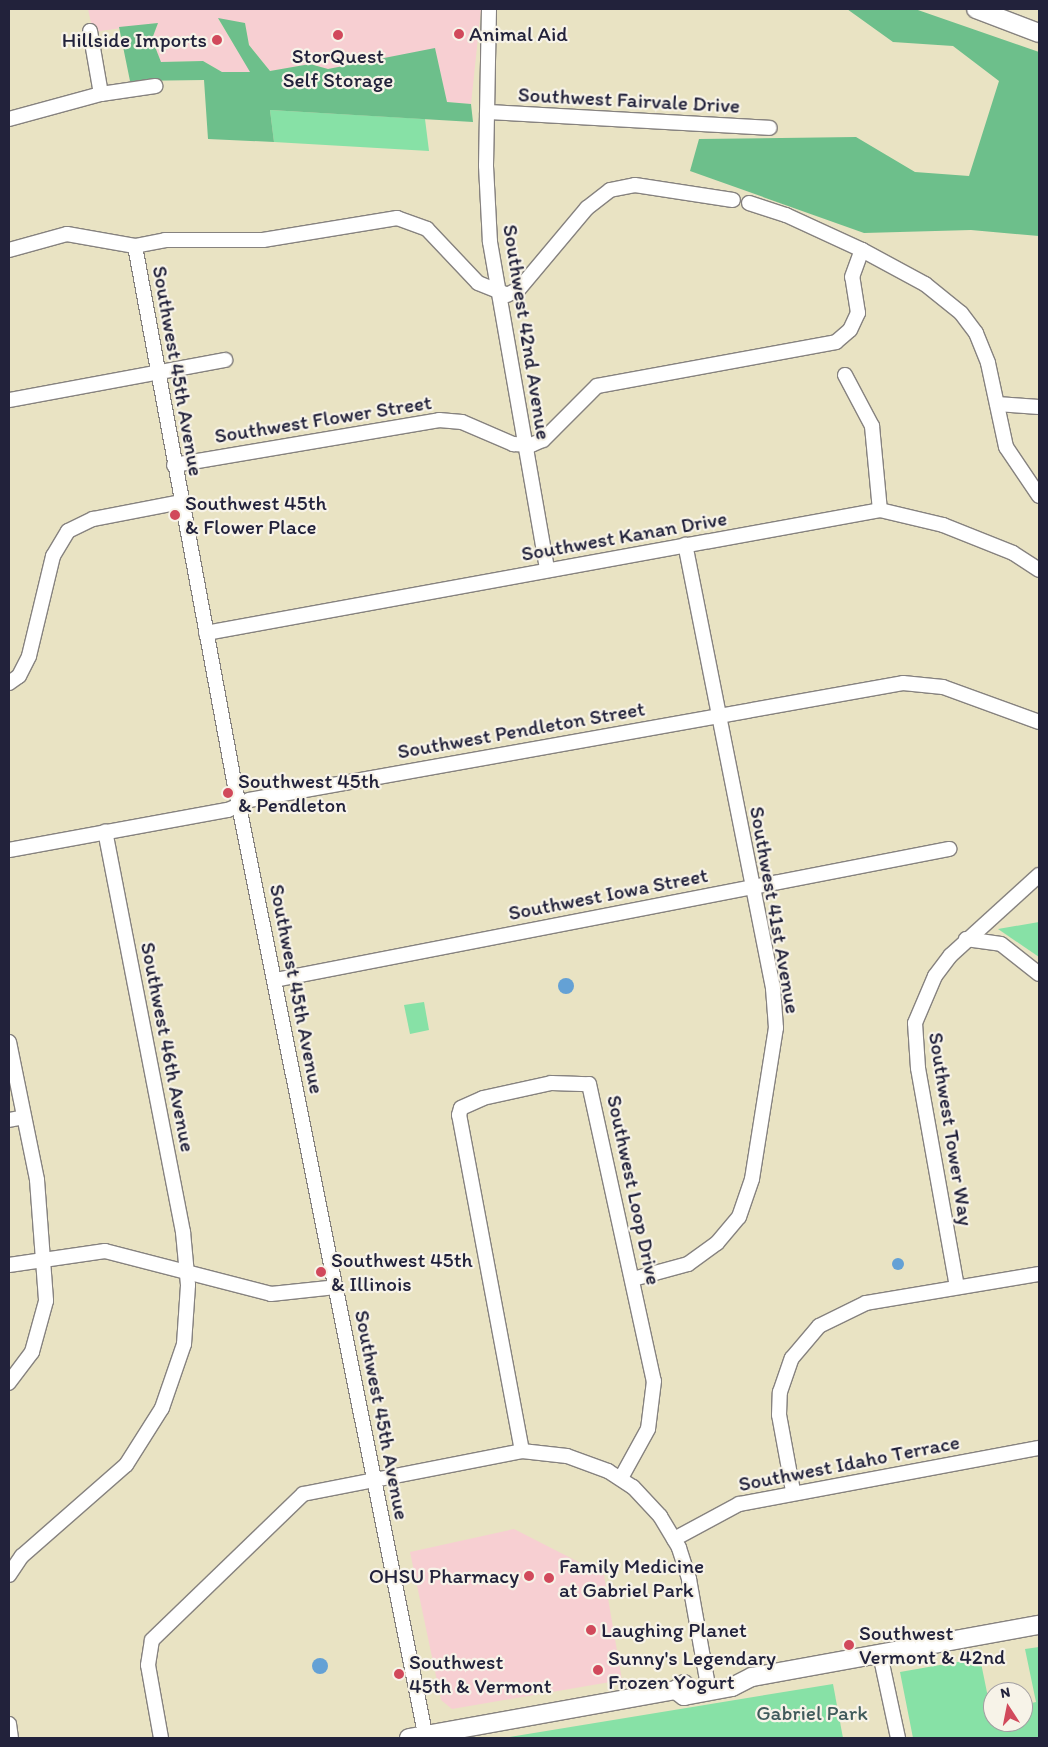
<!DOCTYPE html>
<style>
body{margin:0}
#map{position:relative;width:1048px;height:1747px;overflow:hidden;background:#e9e3c3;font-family:Itim,sans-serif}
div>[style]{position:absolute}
.built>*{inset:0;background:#f7cfd2}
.green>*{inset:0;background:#87e1a6}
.forest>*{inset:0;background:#6dbf8b}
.water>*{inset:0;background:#64a1d5}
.round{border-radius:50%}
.roads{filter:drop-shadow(1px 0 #86827f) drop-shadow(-1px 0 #86827f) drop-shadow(0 1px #86827f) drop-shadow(0 -1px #86827f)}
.minor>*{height:14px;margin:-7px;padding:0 7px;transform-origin:7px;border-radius:7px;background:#fff}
.major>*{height:18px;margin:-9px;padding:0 9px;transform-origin:9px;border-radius:9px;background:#fff}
.dots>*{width:14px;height:14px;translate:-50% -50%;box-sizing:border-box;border:2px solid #f7f3e8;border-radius:50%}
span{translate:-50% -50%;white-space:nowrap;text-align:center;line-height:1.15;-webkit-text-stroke:4.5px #f7f3e8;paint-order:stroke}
.poi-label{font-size:21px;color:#22223b}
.left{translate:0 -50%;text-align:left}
.right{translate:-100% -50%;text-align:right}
.street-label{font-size:21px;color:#22223b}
.park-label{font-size:21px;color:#405b5b}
.frame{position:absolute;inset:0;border:10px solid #22223b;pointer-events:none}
.north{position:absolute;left:983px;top:1682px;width:50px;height:50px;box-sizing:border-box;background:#f7f3e8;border:1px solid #a29fa3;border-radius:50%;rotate:349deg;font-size:14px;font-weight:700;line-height:20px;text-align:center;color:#22223b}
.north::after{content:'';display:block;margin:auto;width:18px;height:22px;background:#d1495b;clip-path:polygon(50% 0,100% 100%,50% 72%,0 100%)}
</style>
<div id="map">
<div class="built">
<i style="clip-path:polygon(88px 9px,481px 9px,471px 104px,447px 102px,435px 49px,328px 69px,310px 64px,270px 71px,249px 45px,245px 23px,218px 19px,251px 72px,222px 72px,203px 61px,161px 62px,152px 39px,158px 23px,93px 32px)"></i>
<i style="clip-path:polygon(514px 1529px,604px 1575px,622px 1680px,452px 1709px,441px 1700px,410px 1552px)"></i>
</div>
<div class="green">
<i style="clip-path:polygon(270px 110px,425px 119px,429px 151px,274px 142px)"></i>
<i style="clip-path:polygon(1039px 922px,1039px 957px,998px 929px)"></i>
<i style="clip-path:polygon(424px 1002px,429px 1030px,410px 1034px,404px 1005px)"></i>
<i style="clip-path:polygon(1039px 1647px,1039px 1738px,913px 1738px,900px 1672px,980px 1658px,993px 1722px,1023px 1722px,1023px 1705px,1036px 1702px,1025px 1649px)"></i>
<i style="clip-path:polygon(833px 1684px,843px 1738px,503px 1738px)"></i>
</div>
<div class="forest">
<i style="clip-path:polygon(847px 9px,915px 9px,1039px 52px,1039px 236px,971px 230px,864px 233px,690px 171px,699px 139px,856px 137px,915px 172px,969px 176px,999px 81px,953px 46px,893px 42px)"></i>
<i style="clip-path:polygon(218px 18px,245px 23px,249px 45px,270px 71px,310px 64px,328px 69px,435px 48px,447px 102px,471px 104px,473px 122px,270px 110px,274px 142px,208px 139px,204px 80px,130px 81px,119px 27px,158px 23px,152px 39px,161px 62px,203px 61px,222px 72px,250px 72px)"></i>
</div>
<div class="water">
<i class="round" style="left:558px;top:978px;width:16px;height:16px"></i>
<i class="round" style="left:892px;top:1258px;width:12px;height:12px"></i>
<i class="round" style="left:312px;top:1658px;width:16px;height:16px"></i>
</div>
<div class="roads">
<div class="minor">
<i style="left:489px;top:9px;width:157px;rotate:91.1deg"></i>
<i style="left:486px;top:166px;width:76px;rotate:87deg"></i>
<i style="left:490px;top:242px;width:333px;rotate:80.1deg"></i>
<i style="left:90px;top:31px;width:64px;rotate:80.1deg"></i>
<i style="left:487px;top:112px;width:283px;rotate:3.2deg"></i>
<i style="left:9px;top:119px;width:95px;rotate:-15.2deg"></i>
<i style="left:101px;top:94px;width:55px;rotate:-8.4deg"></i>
<i style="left:749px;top:203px;width:39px;rotate:18deg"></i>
<i style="left:786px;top:215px;width:84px;rotate:24.7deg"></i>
<i style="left:862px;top:250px;width:72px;rotate:28.4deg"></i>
<i style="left:925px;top:284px;width:46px;rotate:38.9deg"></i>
<i style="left:961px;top:313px;width:25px;rotate:53deg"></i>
<i style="left:976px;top:333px;width:32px;rotate:68deg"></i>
<i style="left:988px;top:363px;width:86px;rotate:77.9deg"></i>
<i style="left:1006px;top:447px;width:59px;rotate:56deg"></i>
<i style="left:135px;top:246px;width:544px;rotate:79.52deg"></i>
<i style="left:234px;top:781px;width:976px;rotate:78.66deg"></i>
<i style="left:9px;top:250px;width:60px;rotate:-15.4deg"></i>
<i style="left:67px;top:234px;width:69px;rotate:10deg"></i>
<i style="left:135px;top:246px;width:31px;rotate:-11deg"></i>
<i style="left:165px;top:240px;width:98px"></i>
<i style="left:263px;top:240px;width:136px;rotate:-9.3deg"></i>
<i style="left:397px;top:218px;width:32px;rotate:20deg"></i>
<i style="left:427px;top:229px;width:74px;rotate:46.6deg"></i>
<i style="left:478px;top:283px;width:31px;rotate:22deg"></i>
<i style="left:507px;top:295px;width:13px;rotate:-27deg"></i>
<i style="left:519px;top:289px;width:106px;rotate:-50deg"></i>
<i style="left:587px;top:208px;width:29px;rotate:-38deg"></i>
<i style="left:610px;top:190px;width:25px;rotate:-11deg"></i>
<i style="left:635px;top:185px;width:99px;rotate:8.7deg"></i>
<i style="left:845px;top:375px;width:58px;rotate:62.1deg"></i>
<i style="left:872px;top:426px;width:84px;rotate:84.6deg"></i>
<i style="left:9px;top:400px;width:220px;rotate:-10.5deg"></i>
<i style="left:997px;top:404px;width:42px;rotate:4.1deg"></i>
<i style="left:174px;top:465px;width:269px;rotate:-9.6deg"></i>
<i style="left:439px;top:420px;width:23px;rotate:5deg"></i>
<i style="left:462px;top:422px;width:56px;rotate:23.3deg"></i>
<i style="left:513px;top:444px;width:18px;rotate:3deg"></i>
<i style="left:531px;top:445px;width:13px;rotate:-23deg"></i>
<i style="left:543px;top:440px;width:76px;rotate:-45deg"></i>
<i style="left:597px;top:386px;width:243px;rotate:-10.4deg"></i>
<i style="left:836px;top:342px;width:18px;rotate:-41deg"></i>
<i style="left:850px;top:330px;width:19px;rotate:-65deg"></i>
<i style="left:858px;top:313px;width:36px;rotate:-99deg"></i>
<i style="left:852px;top:277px;width:29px;rotate:-70deg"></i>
<i style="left:206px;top:633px;width:685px;rotate:-10.34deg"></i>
<i style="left:880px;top:510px;width:65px;rotate:13.4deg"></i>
<i style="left:943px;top:525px;width:75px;rotate:21.8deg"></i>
<i style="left:1013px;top:553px;width:31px;rotate:33deg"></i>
<i style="left:9px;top:683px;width:12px;rotate:-35deg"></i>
<i style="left:19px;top:676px;width:22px;rotate:-63deg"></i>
<i style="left:29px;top:656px;width:103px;rotate:-76.5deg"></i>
<i style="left:53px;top:556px;width:29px;rotate:-59deg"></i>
<i style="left:68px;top:531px;width:28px;rotate:-26deg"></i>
<i style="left:93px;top:519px;width:90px;rotate:-10.9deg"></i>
<i style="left:9px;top:850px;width:223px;rotate:-10.4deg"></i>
<i style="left:228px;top:810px;width:23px;rotate:-25deg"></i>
<i style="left:249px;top:800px;width:664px;rotate:-10.14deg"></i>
<i style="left:903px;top:683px;width:40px;rotate:5.7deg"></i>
<i style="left:943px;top:687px;width:102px;rotate:20deg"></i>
<i style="left:966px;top:939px;width:35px;rotate:8deg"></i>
<i style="left:1001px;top:944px;width:48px;rotate:38.3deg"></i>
<i style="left:275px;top:980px;width:687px;rotate:-11deg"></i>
<i style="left:9px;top:1042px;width:141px;rotate:78.5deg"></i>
<i style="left:37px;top:1180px;width:121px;rotate:85.7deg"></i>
<i style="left:46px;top:1301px;width:53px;rotate:105.4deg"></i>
<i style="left:32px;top:1352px;width:39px;rotate:127deg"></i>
<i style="left:9px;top:1120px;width:15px;rotate:-11deg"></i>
<i style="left:9px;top:1265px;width:97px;rotate:-8.3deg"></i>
<i style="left:105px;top:1251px;width:171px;rotate:14.5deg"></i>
<i style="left:271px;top:1294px;width:65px;rotate:-6.1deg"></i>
<i style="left:633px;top:1279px;width:57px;rotate:-15.3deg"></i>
<i style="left:688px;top:1264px;width:36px;rotate:-36deg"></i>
<i style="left:717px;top:1243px;width:34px;rotate:-50deg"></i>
<i style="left:739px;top:1217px;width:40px;rotate:-71.1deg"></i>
<i style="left:752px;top:1179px;width:153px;rotate:-81deg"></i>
<i style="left:776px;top:1028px;width:40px;rotate:-94.3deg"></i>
<i style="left:773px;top:988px;width:452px;rotate:-101.2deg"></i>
<i style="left:957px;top:1287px;width:222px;rotate:-100.1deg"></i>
<i style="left:918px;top:1068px;width:45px;rotate:-93.8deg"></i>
<i style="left:915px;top:1023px;width:51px;rotate:-66.9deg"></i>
<i style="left:935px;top:976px;width:26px;rotate:-53deg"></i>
<i style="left:951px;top:955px;width:119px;rotate:-42.3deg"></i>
<i style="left:522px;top:1451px;width:342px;rotate:-100.6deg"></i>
<i style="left:459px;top:1115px;width:7px;rotate:-74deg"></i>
<i style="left:461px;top:1108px;width:24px;rotate:-24deg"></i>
<i style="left:483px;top:1098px;width:70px;rotate:-12.4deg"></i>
<i style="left:551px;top:1083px;width:38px;rotate:2deg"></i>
<i style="left:589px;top:1084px;width:304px;rotate:77.7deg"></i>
<i style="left:654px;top:1381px;width:48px;rotate:97.1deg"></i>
<i style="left:648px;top:1429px;width:56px;rotate:118.9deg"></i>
<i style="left:793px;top:1491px;width:77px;rotate:-100.4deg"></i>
<i style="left:779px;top:1415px;width:23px;rotate:-88deg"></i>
<i style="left:780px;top:1392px;width:36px;rotate:-71deg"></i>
<i style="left:792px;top:1358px;width:42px;rotate:-49.8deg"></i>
<i style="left:819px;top:1326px;width:52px;rotate:-26.1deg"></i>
<i style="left:866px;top:1303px;width:175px;rotate:-9.5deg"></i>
<i style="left:674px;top:1539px;width:74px;rotate:-28.3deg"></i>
<i style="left:739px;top:1504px;width:305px;rotate:-10.6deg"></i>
<i style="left:9px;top:1575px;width:23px;rotate:-56deg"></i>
<i style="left:22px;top:1556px;width:138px;rotate:-41.2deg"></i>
<i style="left:126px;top:1465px;width:67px;rotate:-57.7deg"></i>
<i style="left:162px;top:1408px;width:68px;rotate:-71deg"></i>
<i style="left:184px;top:1344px;width:59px;rotate:-86.1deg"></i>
<i style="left:188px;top:1285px;width:53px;rotate:-95.4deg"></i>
<i style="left:183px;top:1232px;width:408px;rotate:-101deg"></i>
<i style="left:880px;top:1654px;width:86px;rotate:77.9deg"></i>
<i style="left:9px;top:1724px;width:14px;rotate:82deg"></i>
<i style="left:161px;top:1738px;width:74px;rotate:-100.1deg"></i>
<i style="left:148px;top:1665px;width:25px;rotate:-81deg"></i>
<i style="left:152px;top:1640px;width:210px;rotate:-44deg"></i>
<i style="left:303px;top:1494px;width:223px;rotate:-11.1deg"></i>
<i style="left:522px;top:1451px;width:45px;rotate:6.3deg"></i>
<i style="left:567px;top:1456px;width:44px;rotate:20.1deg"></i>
<i style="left:608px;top:1471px;width:30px;rotate:33deg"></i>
<i style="left:633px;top:1487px;width:40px;rotate:47deg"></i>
<i style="left:660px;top:1516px;width:37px;rotate:59deg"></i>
<i style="left:679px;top:1548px;width:33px;rotate:72deg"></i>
<i style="left:689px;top:1579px;width:114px;rotate:79.9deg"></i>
</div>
<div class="major">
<i style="left:976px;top:9px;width:67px;rotate:20.9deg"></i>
<i style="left:676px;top:1690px;width:10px;rotate:37deg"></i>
<i style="left:684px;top:1696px;width:49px;rotate:-10.6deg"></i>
<i style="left:732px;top:1687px;width:22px;rotate:-27deg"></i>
<i style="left:752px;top:1677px;width:292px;rotate:-10.3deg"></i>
<i style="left:409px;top:1738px;width:271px;rotate:-10.2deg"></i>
<i style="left:676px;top:1690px;width:10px;rotate:-37deg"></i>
</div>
</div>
<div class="dots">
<i style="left:459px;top:34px;background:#d1495b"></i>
<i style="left:338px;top:35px;background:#d1495b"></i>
<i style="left:217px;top:40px;background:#d1495b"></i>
<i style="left:175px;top:515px;background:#d1495b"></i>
<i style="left:228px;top:793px;background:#d1495b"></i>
<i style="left:321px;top:1272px;background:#d1495b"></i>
<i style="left:529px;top:1576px;background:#d1495b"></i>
<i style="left:549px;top:1578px;background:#d1495b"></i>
<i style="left:591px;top:1630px;background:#d1495b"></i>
<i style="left:849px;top:1645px;background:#d1495b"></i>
<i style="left:598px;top:1670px;background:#d1495b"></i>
<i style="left:399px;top:1674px;background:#d1495b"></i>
</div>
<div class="poi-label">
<span class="left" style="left:469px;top:34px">Animal Aid</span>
<span class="right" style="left:207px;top:40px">Hillside Imports</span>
<span style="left:338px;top:68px">StorQuest<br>Self Storage</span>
<span class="left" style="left:185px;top:515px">Southwest 45th<br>&amp; Flower Place</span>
<span class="left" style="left:238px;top:793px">Southwest 45th<br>&amp; Pendleton</span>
<span class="left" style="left:331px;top:1272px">Southwest 45th<br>&amp; Illinois</span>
<span class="left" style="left:559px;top:1578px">Family Medicine<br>at Gabriel Park</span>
<span class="right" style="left:519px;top:1576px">OHSU Pharmacy</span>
<span class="left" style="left:601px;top:1630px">Laughing Planet</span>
<span class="left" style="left:859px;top:1645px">Southwest<br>Vermont &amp; 42nd</span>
<span class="left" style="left:608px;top:1670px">Sunny's Legendary<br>Frozen Yogurt</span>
<span class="left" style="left:409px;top:1674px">Southwest<br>45th &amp; Vermont</span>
</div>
<div class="street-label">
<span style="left:629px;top:100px;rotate:3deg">Southwest Fairvale Drive</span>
<span style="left:527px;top:332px;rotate:81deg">Southwest 42nd Avenue</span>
<span style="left:178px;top:371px;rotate:80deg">Southwest 45th Avenue</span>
<span style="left:323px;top:419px;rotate:-9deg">Southwest Flower Street</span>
<span style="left:624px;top:536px;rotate:-10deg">Southwest Kanan Drive</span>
<span style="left:521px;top:730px;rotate:-10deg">Southwest Pendleton Street</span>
<span style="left:608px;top:894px;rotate:-11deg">Southwest Iowa Street</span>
<span style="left:775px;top:910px;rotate:80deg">Southwest 41st Avenue</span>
<span style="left:297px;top:989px;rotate:79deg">Southwest 45th Avenue</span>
<span style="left:168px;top:1047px;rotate:79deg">Southwest 46th Avenue</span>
<span style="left:951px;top:1129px;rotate:81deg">Southwest Tower Way</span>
<span style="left:634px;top:1190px;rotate:78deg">Southwest Loop Drive</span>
<span style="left:382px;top:1415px;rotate:79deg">Southwest 45th Avenue</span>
<span style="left:849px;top:1463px;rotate:-11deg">Southwest Idaho Terrace</span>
</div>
<div class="park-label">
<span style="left:812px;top:1713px">Gabriel Park</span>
</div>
<div class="frame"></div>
<div class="north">N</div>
</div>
